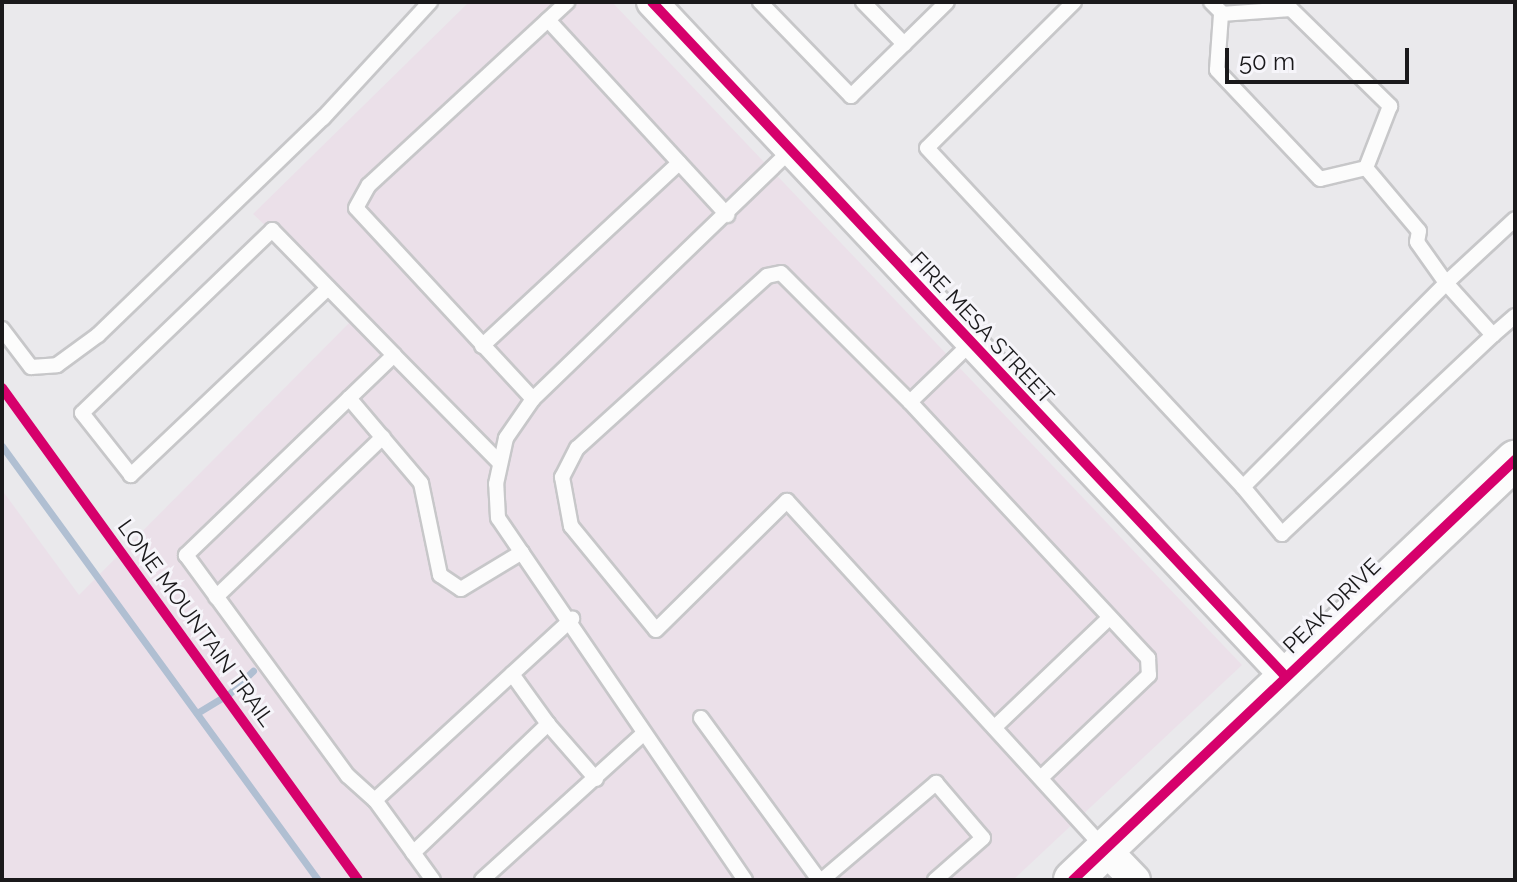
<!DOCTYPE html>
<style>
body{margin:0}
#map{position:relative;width:1517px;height:882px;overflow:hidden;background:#eae9ec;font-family:Raleway,sans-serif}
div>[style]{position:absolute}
.commercial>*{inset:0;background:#ebe0e9}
.stream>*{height:7px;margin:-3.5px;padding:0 3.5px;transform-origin:3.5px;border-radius:3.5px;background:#b0bfd2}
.roads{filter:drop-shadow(2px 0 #c7c7c9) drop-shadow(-2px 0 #c7c7c9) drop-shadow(0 2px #c7c7c9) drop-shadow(0 -2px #c7c7c9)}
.service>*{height:14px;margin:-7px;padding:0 7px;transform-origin:7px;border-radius:7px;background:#fcfcfc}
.minor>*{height:30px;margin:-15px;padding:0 15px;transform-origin:15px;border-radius:15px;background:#fcfcfc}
.tertiary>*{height:38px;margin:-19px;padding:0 19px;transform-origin:19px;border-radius:19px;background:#fcfcfc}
.cycleway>*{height:10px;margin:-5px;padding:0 5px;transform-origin:5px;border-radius:5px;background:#d6006c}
span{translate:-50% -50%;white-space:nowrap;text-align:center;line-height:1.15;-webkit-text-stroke:6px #f6f5fa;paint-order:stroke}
.street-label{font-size:22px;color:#1a191b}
.frame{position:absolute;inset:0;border:4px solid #1a191b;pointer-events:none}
.scale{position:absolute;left:1225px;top:48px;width:184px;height:36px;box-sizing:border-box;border:4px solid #1a191b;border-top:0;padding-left:10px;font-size:24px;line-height:28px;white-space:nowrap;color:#1a191b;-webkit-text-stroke:6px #f6f5fa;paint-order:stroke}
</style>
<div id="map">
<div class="commercial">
<i style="clip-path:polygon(469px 2px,612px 2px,1242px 665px,1013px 880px,2px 880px,2px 490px,79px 595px,359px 313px,253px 214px)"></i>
</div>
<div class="stream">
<i style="left:2px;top:446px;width:537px;rotate:53.94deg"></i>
<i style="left:230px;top:693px;width:32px;rotate:-44deg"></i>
<i style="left:197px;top:713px;width:27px;rotate:-31deg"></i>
</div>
<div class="roads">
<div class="service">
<i style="left:760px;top:2px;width:131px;rotate:45.9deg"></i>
<i style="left:851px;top:96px;width:134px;rotate:-44.4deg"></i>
<i style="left:863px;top:2px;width:59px;rotate:45.7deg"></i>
<i style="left:1074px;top:2px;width:207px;rotate:135.2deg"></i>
<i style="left:927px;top:148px;width:463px;rotate:47deg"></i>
<i style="left:1211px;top:2px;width:17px;rotate:45deg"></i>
<i style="left:548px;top:20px;width:265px;rotate:47.4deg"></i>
<i style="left:1366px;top:168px;width:47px;rotate:166.6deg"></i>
<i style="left:1320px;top:179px;width:150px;rotate:-133.4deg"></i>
<i style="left:1217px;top:70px;width:56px;rotate:-85.9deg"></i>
<i style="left:1221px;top:14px;width:70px;rotate:-4.1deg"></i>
<i style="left:1291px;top:9px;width:139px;rotate:44.4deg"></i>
<i style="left:1390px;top:106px;width:66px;rotate:111.2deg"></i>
<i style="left:1366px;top:168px;width:82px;rotate:49.9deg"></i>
<i style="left:1419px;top:231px;width:11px;rotate:100deg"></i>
<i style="left:1417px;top:242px;width:50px;rotate:54.7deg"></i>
<i style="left:1446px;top:283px;width:70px;rotate:47.9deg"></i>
<i style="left:1493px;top:335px;width:290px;rotate:136.7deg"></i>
<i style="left:1282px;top:534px;width:61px;rotate:-129.7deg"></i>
<i style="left:1243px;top:487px;width:288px;rotate:-45.1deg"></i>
<i style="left:1446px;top:283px;width:94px;rotate:-42.8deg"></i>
<i style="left:328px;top:288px;width:272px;rotate:136.5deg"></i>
<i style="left:131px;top:475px;width:79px;rotate:-128.3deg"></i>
<i style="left:82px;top:413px;width:264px;rotate:-43.9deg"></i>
<i style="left:272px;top:230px;width:175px;rotate:45.7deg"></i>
<i style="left:2px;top:329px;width:48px;rotate:52.7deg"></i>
<i style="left:31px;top:367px;width:26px;rotate:-4deg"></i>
<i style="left:57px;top:365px;width:51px;rotate:-36.2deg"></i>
<i style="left:98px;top:335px;width:313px;rotate:-44deg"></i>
<i style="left:323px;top:118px;width:158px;rotate:-47.3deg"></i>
<i style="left:1493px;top:335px;width:29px;rotate:-41deg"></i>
<i style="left:969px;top:345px;width:82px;rotate:136deg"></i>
<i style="left:910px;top:402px;width:182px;rotate:-135deg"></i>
<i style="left:781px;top:273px;width:14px;rotate:168deg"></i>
<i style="left:767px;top:276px;width:256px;rotate:137.8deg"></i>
<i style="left:577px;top:448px;width:33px;rotate:117deg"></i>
<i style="left:562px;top:477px;width:50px;rotate:79.6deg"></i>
<i style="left:571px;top:526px;width:134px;rotate:50.7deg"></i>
<i style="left:656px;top:630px;width:184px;rotate:-44.6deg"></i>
<i style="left:787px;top:501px;width:471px;rotate:47.6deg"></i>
<i style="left:482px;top:346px;width:269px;rotate:-42.9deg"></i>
<i style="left:349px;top:398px;width:111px;rotate:49.7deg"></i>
<i style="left:421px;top:483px;width:94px;rotate:78.3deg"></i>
<i style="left:440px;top:575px;width:25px;rotate:34deg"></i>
<i style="left:461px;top:589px;width:71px;rotate:-31.2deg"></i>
<i style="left:533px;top:399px;width:260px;rotate:-132.8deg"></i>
<i style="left:356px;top:208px;width:26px;rotate:-61deg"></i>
<i style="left:369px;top:185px;width:270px;rotate:-42.7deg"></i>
<i style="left:910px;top:402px;width:350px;rotate:47.1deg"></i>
<i style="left:1148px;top:658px;width:17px;rotate:87deg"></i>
<i style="left:1149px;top:675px;width:146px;rotate:136.4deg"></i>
<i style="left:500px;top:463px;width:151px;rotate:-134.5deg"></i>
<i style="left:394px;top:355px;width:289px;rotate:136.1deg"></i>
<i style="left:186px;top:555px;width:274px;rotate:53.8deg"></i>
<i style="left:348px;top:776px;width:36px;rotate:42deg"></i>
<i style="left:375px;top:800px;width:268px;rotate:-42.6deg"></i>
<i style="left:216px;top:597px;width:231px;rotate:-43.8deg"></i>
<i style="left:512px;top:674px;width:62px;rotate:54.2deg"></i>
<i style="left:701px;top:718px;width:200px;rotate:53.9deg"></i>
<i style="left:996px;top:726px;width:156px;rotate:-43.7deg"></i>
<i style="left:375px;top:800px;width:99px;rotate:54.1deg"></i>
<i style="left:413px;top:853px;width:187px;rotate:-43.7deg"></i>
<i style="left:548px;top:724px;width:73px;rotate:48.9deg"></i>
<i style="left:482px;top:880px;width:216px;rotate:-42.2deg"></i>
<i style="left:745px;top:880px;width:438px;rotate:-124.3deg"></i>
<i style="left:498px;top:518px;width:34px;rotate:-93deg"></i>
<i style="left:496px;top:484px;width:47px;rotate:-77.7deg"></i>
<i style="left:506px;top:438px;width:47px;rotate:-55.3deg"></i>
<i style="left:533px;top:399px;width:359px;rotate:-44deg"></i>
<i style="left:822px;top:880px;width:150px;rotate:-40.4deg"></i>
<i style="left:936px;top:783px;width:72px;rotate:49.5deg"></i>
<i style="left:983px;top:838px;width:64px;rotate:138.8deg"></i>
</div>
<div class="minor">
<i style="left:652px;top:2px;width:926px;rotate:46.79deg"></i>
<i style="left:1105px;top:849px;width:43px;rotate:45.9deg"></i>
</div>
<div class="tertiary">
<i style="left:1073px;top:880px;width:610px;rotate:-43.54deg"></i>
</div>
</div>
<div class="cycleway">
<i style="left:652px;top:2px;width:926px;rotate:46.79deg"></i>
<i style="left:2px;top:388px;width:607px;rotate:54.11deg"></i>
<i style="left:1073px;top:880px;width:610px;rotate:-43.54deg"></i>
</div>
<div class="street-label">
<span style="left:982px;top:328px;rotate:47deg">FIRE MESA STREET</span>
<span style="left:1332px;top:606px;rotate:-44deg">PEAK DRIVE</span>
<span style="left:196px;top:623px;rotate:54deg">LONE MOUNTAIN TRAIL</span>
</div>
<div class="frame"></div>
<div class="scale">50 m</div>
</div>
